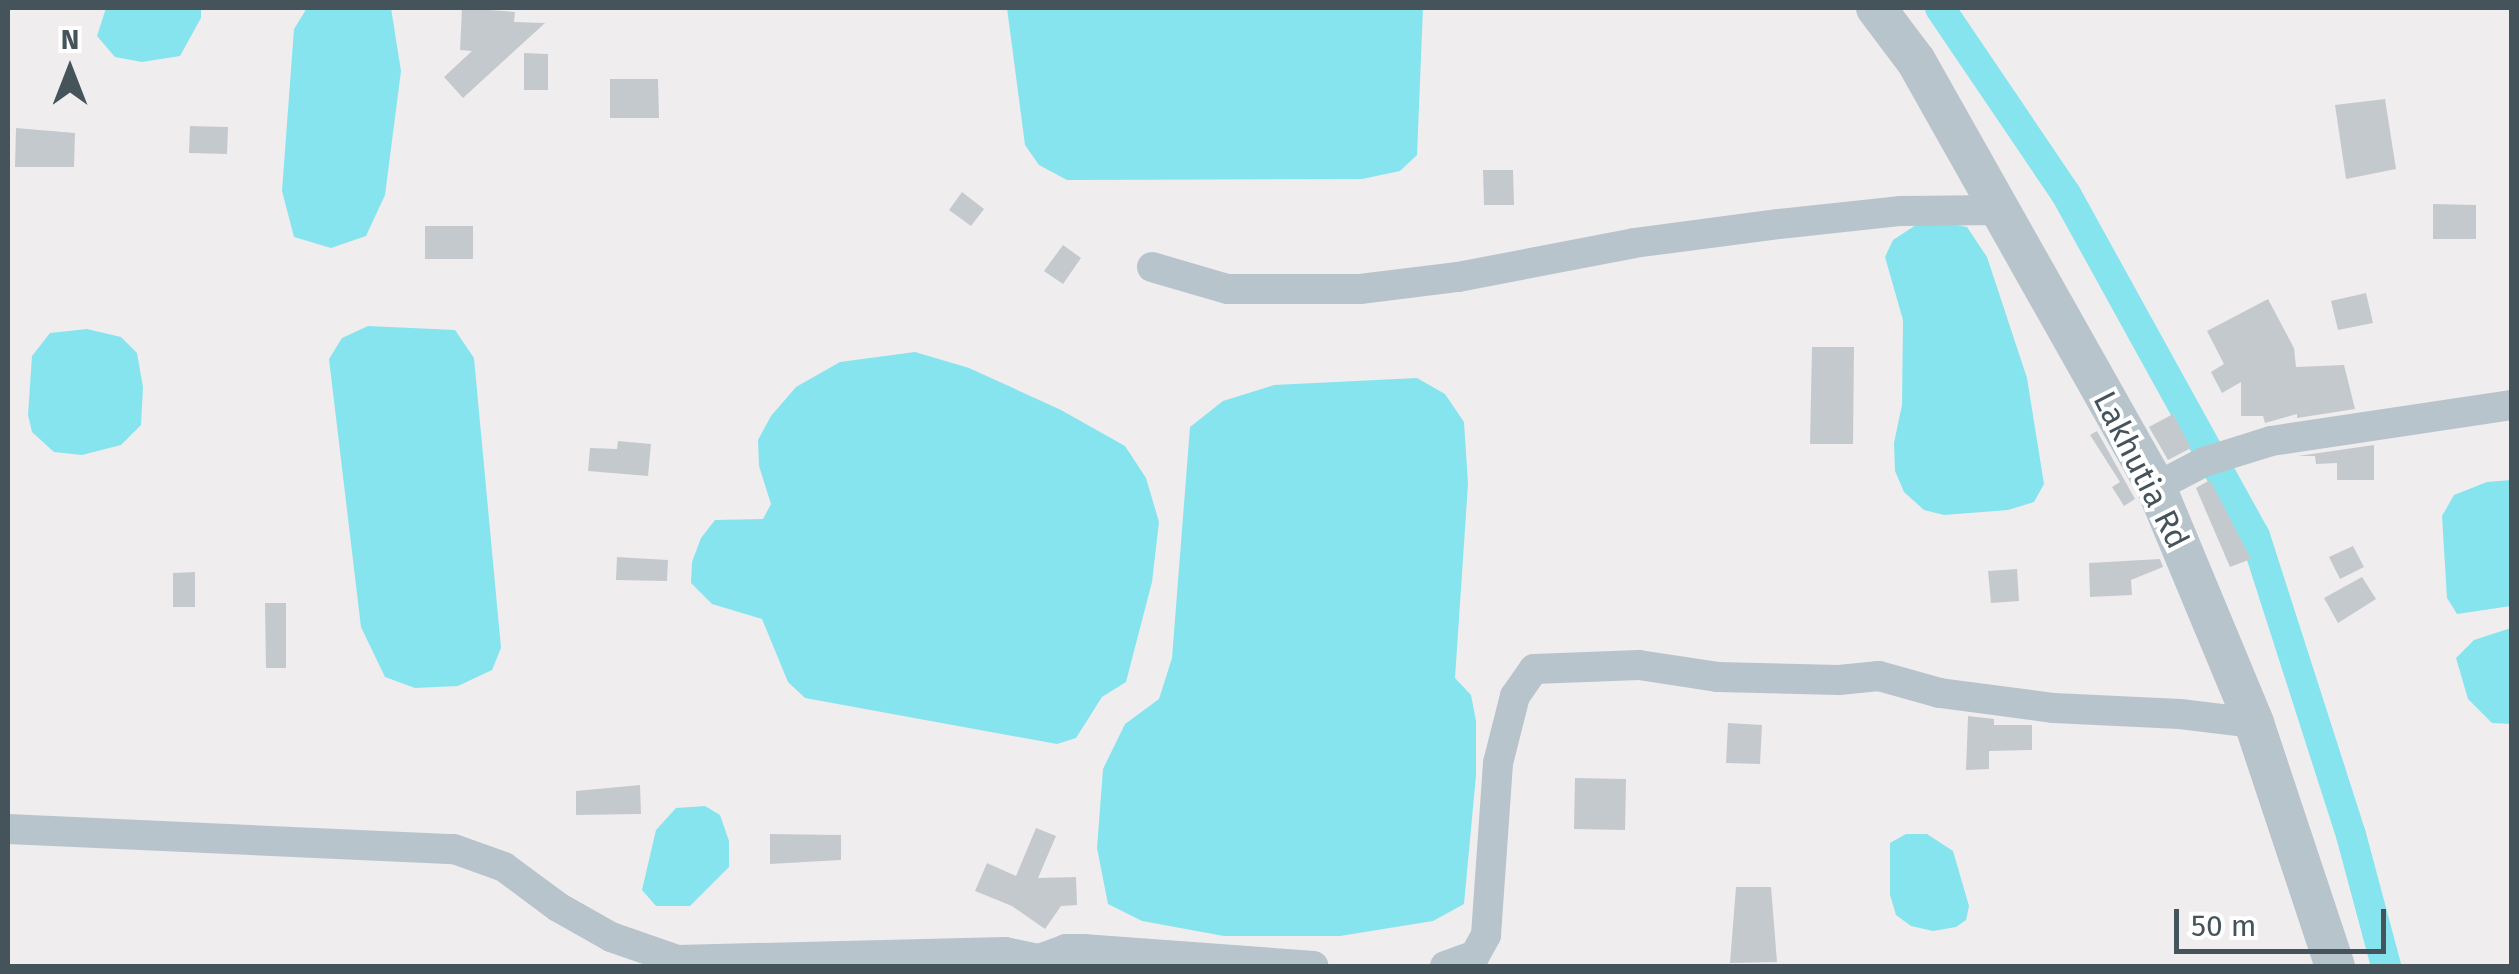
<!DOCTYPE html>
<style>
body{margin:0}
#map{position:relative;width:2519px;height:974px;overflow:hidden;background:#f0edee;font-family:"Fira Sans",sans-serif}
div>[style]{position:absolute}
.water>*{inset:0;background:#86e4ee}
.canal>*{height:30px;margin:-15px;padding:0 15px;transform-origin:15px;border-radius:15px;background:#86e4ee}
.building>*{inset:0;background:#c4c9ce}
.minor>*{height:30px;margin:-15px;padding:0 15px;transform-origin:15px;border-radius:15px;background:#b8c4cb}
.tertiary>*{height:40px;margin:-20px;padding:0 20px;transform-origin:20px;border-radius:20px;background:#b8c4cb}
span{translate:-50% -50%;white-space:nowrap;text-align:center;line-height:1.15;-webkit-text-stroke:8px #fff;paint-order:stroke}
.street-label{font-size:32px;color:#45545b}
.frame{position:absolute;inset:0;border:10px solid #45545b;pointer-events:none}
.north{position:absolute;left:20px;top:20px;width:100px;height:100px;-webkit-text-stroke:8px #fff;paint-order:stroke;rotate:0deg;font-size:28px;font-weight:700;line-height:40px;text-align:center;color:#45545b}
.north::after{content:'';display:block;margin:auto;width:35px;height:45px;background:#45545b;clip-path:polygon(50% 0,100% 100%,50% 72%,0 100%)}
.scale{position:absolute;left:2174px;top:909px;width:212px;height:45px;box-sizing:border-box;border:5px solid #45545b;border-top:0;padding-left:12px;font-size:30px;line-height:35px;white-space:nowrap;color:#45545b;-webkit-text-stroke:8px #fff;paint-order:stroke}
</style>
<div id="map">
<div class="water">
<i style="clip-path:polygon(106px 8px,201px 8px,201px 18px,180px 56px,142px 62px,115px 57px,97px 36px)"></i>
<i style="clip-path:polygon(307px 8px,391px 8px,401px 71px,385px 195px,366px 236px,331px 248px,294px 237px,282px 191px,294px 29px)"></i>
<i style="clip-path:polygon(1007px 8px,1423px 8px,1417px 155px,1400px 171px,1362px 179px,1067px 180px,1039px 165px,1025px 145px)"></i>
<i style="clip-path:polygon(1940px 222px,1967px 227px,1987px 257px,2027px 378px,2044px 484px,2034px 502px,2008px 510px,1944px 515px,1924px 510px,1904px 492px,1895px 471px,1894px 443px,1902px 405px,1903px 320px,1885px 257px,1893px 240px,1916px 225px)"></i>
<i style="clip-path:polygon(368px 326px,455px 330px,474px 358px,501px 648px,492px 670px,458px 686px,415px 688px,385px 677px,361px 627px,329px 359px,342px 338px)"></i>
<i style="clip-path:polygon(87px 329px,121px 337px,137px 353px,143px 387px,141px 425px,121px 445px,82px 455px,54px 452px,32px 432px,28px 415px,32px 356px,50px 333px)"></i>
<i style="clip-path:polygon(915px 352px,969px 368px,1061px 410px,1125px 446px,1146px 478px,1159px 522px,1152px 582px,1126px 682px,1102px 697px,1076px 738px,1057px 744px,805px 698px,788px 682px,762px 619px,712px 604px,691px 583px,692px 562px,701px 538px,715px 520px,763px 519px,771px 504px,759px 466px,758px 440px,771px 416px,796px 387px,840px 362px)"></i>
<i style="clip-path:polygon(1417px 378px,1445px 394px,1464px 422px,1468px 484px,1455px 678px,1471px 695px,1476px 721px,1476px 775px,1464px 904px,1433px 921px,1340px 936px,1224px 936px,1142px 921px,1108px 904px,1097px 848px,1103px 769px,1125px 724px,1159px 699px,1172px 658px,1190px 427px,1223px 401px,1274px 385px)"></i>
<i style="clip-path:polygon(2511px 480px,2511px 606px,2457px 614px,2447px 598px,2442px 516px,2454px 495px,2487px 482px)"></i>
<i style="clip-path:polygon(2511px 628px,2511px 724px,2492px 723px,2468px 699px,2456px 658px,2474px 640px)"></i>
<i style="clip-path:polygon(705px 806px,720px 815px,729px 841px,729px 867px,690px 906px,656px 906px,642px 890px,656px 830px,676px 808px)"></i>
<i style="clip-path:polygon(1906px 834px,1927px 834px,1953px 851px,1969px 906px,1966px 920px,1956px 927px,1933px 931px,1911px 926px,1896px 915px,1890px 895px,1890px 843px)"></i>
</div>
<div class="canal">
<i style="left:1940px;top:8px;width:225px;rotate:55.9deg"></i>
<i style="left:2066px;top:194px;width:391px;rotate:61.1deg"></i>
<i style="left:2255px;top:536px;width:314px;rotate:72.2deg"></i>
<i style="left:2351px;top:835px;width:136px;rotate:75deg"></i>
</div>
<div class="building">
<i style="clip-path:polygon(462px 8px,515px 12px,514px 22px,545px 23px,463px 98px,444px 77px,472px 51px,460px 50px)"></i>
<i style="clip-path:polygon(524px 53px,548px 54px,548px 90px,524px 90px)"></i>
<i style="clip-path:polygon(610px 79px,658px 79px,659px 118px,610px 118px)"></i>
<i style="clip-path:polygon(2385px 99px,2396px 169px,2346px 179px,2335px 105px)"></i>
<i style="clip-path:polygon(190px 126px,228px 127px,227px 154px,189px 153px)"></i>
<i style="clip-path:polygon(16px 128px,75px 133px,74px 167px,15px 167px)"></i>
<i style="clip-path:polygon(1483px 170px,1513px 170px,1514px 205px,1484px 205px)"></i>
<i style="clip-path:polygon(962px 192px,984px 209px,971px 226px,949px 210px)"></i>
<i style="clip-path:polygon(2433px 204px,2476px 205px,2476px 239px,2433px 239px)"></i>
<i style="clip-path:polygon(425px 226px,473px 226px,473px 259px,425px 259px)"></i>
<i style="clip-path:polygon(1063px 245px,1081px 258px,1063px 284px,1044px 271px)"></i>
<i style="clip-path:polygon(2366px 293px,2373px 323px,2338px 330px,2331px 301px)"></i>
<i style="clip-path:polygon(2268px 299px,2294px 348px,2296px 367px,2344px 365px,2355px 409px,2297px 418px,2297px 414px,2265px 423px,2263px 416px,2241px 416px,2241px 382px,2222px 393px,2211px 372px,2224px 364px,2207px 331px)"></i>
<i style="clip-path:polygon(1812px 347px,1854px 347px,1853px 444px,1810px 444px)"></i>
<i style="clip-path:polygon(2173px 414px,2191px 448px,2168px 460px,2149px 427px)"></i>
<i style="clip-path:polygon(2097px 431px,2135px 499px,2124px 506px,2112px 487px,2120px 482px,2090px 435px)"></i>
<i style="clip-path:polygon(618px 441px,651px 444px,648px 476px,588px 471px,590px 448px,617px 449px)"></i>
<i style="clip-path:polygon(2374px 445px,2374px 480px,2337px 480px,2337px 463px,2316px 464px,2315px 456px,2298px 456px)"></i>
<i style="clip-path:polygon(2210px 480px,2251px 559px,2230px 567px,2196px 488px)"></i>
<i style="clip-path:polygon(2353px 546px,2364px 567px,2340px 579px,2329px 557px)"></i>
<i style="clip-path:polygon(617px 557px,668px 560px,667px 581px,616px 580px)"></i>
<i style="clip-path:polygon(2160px 559px,2163px 567px,2131px 580px,2132px 595px,2090px 597px,2089px 563px)"></i>
<i style="clip-path:polygon(2017px 569px,2019px 601px,1991px 603px,1988px 571px)"></i>
<i style="clip-path:polygon(195px 572px,195px 607px,173px 607px,173px 573px)"></i>
<i style="clip-path:polygon(2362px 577px,2376px 599px,2338px 623px,2324px 598px)"></i>
<i style="clip-path:polygon(265px 603px,286px 603px,286px 668px,266px 668px)"></i>
<i style="clip-path:polygon(1968px 716px,1994px 719px,1994px 725px,2032px 725px,2032px 750px,1989px 751px,1989px 769px,1966px 770px)"></i>
<i style="clip-path:polygon(1728px 723px,1762px 725px,1760px 764px,1726px 763px)"></i>
<i style="clip-path:polygon(1575px 778px,1626px 779px,1625px 830px,1574px 829px)"></i>
<i style="clip-path:polygon(640px 785px,641px 814px,576px 815px,576px 791px)"></i>
<i style="clip-path:polygon(1036px 828px,1056px 836px,1038px 878px,1076px 877px,1077px 905px,1061px 906px,1045px 929px,1012px 906px,975px 891px,987px 863px,1016px 876px)"></i>
<i style="clip-path:polygon(770px 834px,841px 835px,841px 860px,770px 864px)"></i>
<i style="clip-path:polygon(1736px 887px,1771px 887px,1777px 962px,1730px 963px)"></i>
</div>
<div class="minor">
<i style="left:1152px;top:267px;width:78px;rotate:16.3deg"></i>
<i style="left:1227px;top:289px;width:133px"></i>
<i style="left:1360px;top:289px;width:99px;rotate:-7deg"></i>
<i style="left:1458px;top:277px;width:179px;rotate:-10.9deg"></i>
<i style="left:1634px;top:243px;width:146px;rotate:-7.5deg"></i>
<i style="left:1779px;top:224px;width:123px;rotate:-6.1deg"></i>
<i style="left:1901px;top:211px;width:99px;rotate:-0.6deg"></i>
<i style="left:2156px;top:487px;width:54px;rotate:-27.5deg"></i>
<i style="left:2204px;top:462px;width:70px;rotate:-17.4deg"></i>
<i style="left:2271px;top:441px;width:244px;rotate:-8.5deg"></i>
<i style="left:8px;top:829px;width:446px;rotate:2.6deg"></i>
<i style="left:454px;top:849px;width:53px;rotate:19.8deg"></i>
<i style="left:504px;top:867px;width:67px;rotate:36.5deg"></i>
<i style="left:558px;top:907px;width:61px;rotate:29.5deg"></i>
<i style="left:611px;top:937px;width:70px;rotate:19.2deg"></i>
<i style="left:677px;top:960px;width:328px;rotate:-1.4deg"></i>
<i style="left:1005px;top:952px;width:35px;rotate:12deg"></i>
<i style="left:1039px;top:959px;width:8px;rotate:60deg"></i>
<i style="left:1039px;top:959px;width:29px;rotate:-20deg"></i>
<i style="left:1066px;top:949px;width:17px"></i>
<i style="left:1083px;top:949px;width:231px;rotate:4.2deg"></i>
<i style="left:1445px;top:966px;width:32px;rotate:-20deg"></i>
<i style="left:1475px;top:955px;width:23px;rotate:-61deg"></i>
<i style="left:1486px;top:935px;width:172px;rotate:-86deg"></i>
<i style="left:1498px;top:763px;width:69px;rotate:-75.8deg"></i>
<i style="left:1515px;top:696px;width:33px;rotate:-55deg"></i>
<i style="left:1534px;top:669px;width:105px;rotate:-2.2deg"></i>
<i style="left:1639px;top:665px;width:79px;rotate:8.7deg"></i>
<i style="left:1717px;top:677px;width:122px;rotate:1.4deg"></i>
<i style="left:1839px;top:680px;width:40px;rotate:-5.7deg"></i>
<i style="left:1879px;top:676px;width:63px;rotate:15.6deg"></i>
<i style="left:1940px;top:693px;width:115px;rotate:7.5deg"></i>
<i style="left:2054px;top:708px;width:126px;rotate:2.7deg"></i>
<i style="left:2180px;top:714px;width:75px;rotate:6.9deg"></i>
</div>
<div class="tertiary">
<i style="left:1876px;top:8px;width:66px;rotate:53deg"></i>
<i style="left:1916px;top:61px;width:489px;rotate:60.6deg"></i>
<i style="left:2156px;top:487px;width:256px;rotate:67.4deg"></i>
<i style="left:2254px;top:723px;width:256px;rotate:71.6deg"></i>
</div>
<div class="street-label">
<span style="left:2141px;top:470px;rotate:63deg">Lakhutia Rd</span>
</div>
<div class="frame"></div>
<div class="north">N</div>
<div class="scale">50 m</div>
</div>
